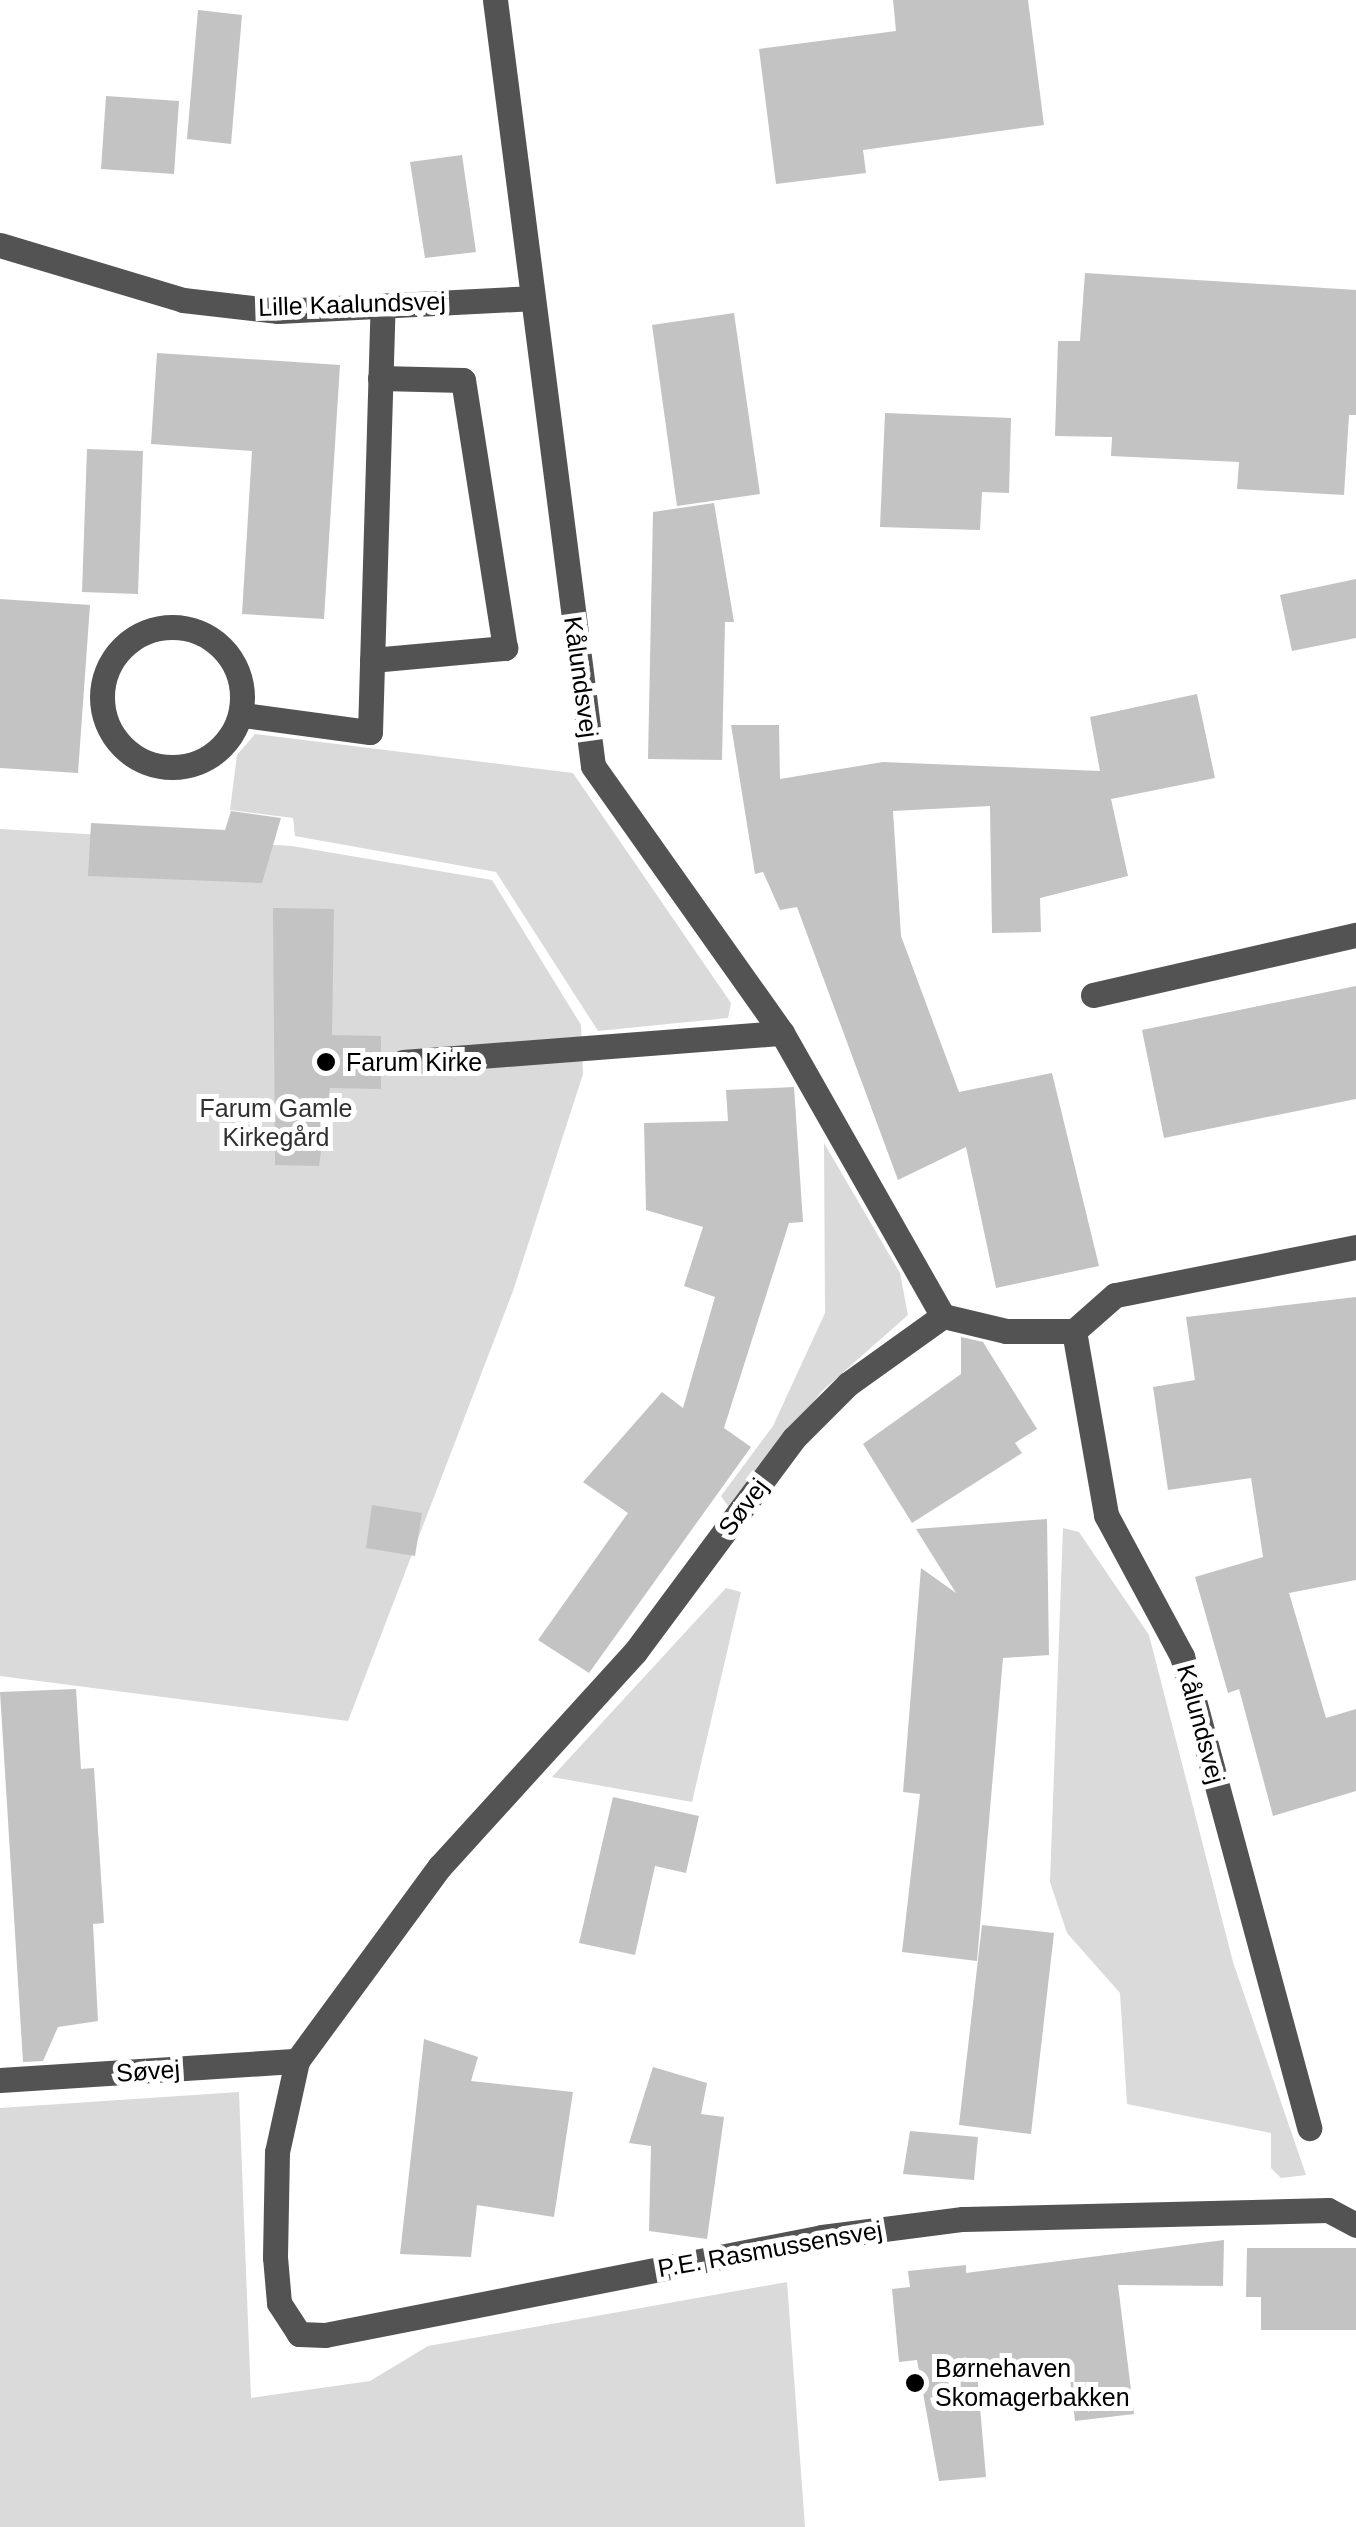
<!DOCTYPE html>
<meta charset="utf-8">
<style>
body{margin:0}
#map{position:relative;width:1356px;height:2527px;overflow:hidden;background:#fff;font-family:Helvetica,sans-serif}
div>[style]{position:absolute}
.green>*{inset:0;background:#dadada}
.building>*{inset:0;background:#c3c3c3}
.minor>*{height:25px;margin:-12.5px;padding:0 12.5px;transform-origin:12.5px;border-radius:12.5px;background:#535353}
.minor>.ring{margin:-12.5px;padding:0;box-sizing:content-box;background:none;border:25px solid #535353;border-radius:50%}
.dots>*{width:28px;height:28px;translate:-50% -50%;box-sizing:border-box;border:5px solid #fff;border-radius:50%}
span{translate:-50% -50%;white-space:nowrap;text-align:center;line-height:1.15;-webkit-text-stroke:10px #fff;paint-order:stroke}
.street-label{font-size:25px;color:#000}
.poi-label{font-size:25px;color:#000}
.left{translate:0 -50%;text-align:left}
.park-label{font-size:25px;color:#313131}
</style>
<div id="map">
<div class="green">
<i style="clip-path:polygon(255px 734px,573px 773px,731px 1003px,728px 1018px,598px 1031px,496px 872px,295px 836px,293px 818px,230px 810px,237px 755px)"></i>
<i style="clip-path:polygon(0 829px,292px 846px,492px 880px,581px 1025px,583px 1074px,513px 1291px,348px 1721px,0 1676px)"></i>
<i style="clip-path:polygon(824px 1143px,900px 1273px,908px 1315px,822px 1391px,730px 1509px,721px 1496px,773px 1426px,825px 1313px)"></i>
<i style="clip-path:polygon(1063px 1528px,1079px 1532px,1149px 1635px,1233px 1962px,1306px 2175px,1281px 2178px,1271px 2168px,1271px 2133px,1127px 2104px,1120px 1993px,1067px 1933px,1050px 1882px)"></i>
<i style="clip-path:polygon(726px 1588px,741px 1592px,692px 1802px,552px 1777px)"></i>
<i style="clip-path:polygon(239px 2092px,251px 2398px,370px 2381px,428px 2346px,787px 2282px,805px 2527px,0 2527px,0 2108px)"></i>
</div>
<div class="building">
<i style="clip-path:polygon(893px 0,1028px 0,1044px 125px,863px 150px,866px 173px,776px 184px,759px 49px,896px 31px)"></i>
<i style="clip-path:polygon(198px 10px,242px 15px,231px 144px,187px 139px)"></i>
<i style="clip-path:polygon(106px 96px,179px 101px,174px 174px,101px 169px)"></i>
<i style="clip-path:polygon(462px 155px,476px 252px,425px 258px,410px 162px)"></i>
<i style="clip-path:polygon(1085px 273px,1356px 290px,1356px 415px,1349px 415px,1344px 495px,1237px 489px,1239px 462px,1111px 456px,1112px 437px,1055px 436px,1058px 341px,1080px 341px)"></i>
<i style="clip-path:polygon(734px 313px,760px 494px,677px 506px,652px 325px)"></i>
<i style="clip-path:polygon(157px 353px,340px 365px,324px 619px,242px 614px,252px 451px,151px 444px)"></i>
<i style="clip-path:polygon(885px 413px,1011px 418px,1009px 493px,982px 492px,980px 530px,880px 527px)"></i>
<i style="clip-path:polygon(87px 449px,143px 451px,138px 594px,82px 592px)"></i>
<i style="clip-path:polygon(714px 503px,734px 622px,725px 622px,722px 760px,648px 759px,653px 512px)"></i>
<i style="clip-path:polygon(1356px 579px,1356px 638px,1292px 651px,1280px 595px)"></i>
<i style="clip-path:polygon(0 599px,90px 605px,78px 773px,0 768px)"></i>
<i style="clip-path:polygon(1197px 694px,1215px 778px,1111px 799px,1128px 876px,1040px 898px,1041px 932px,992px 933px,990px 806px,893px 811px,901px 936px,959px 1092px,1052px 1073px,1099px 1266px,996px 1288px,966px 1147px,898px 1180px,797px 907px,780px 910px,763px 872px,755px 874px,731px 725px,779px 725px,780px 779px,883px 762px,1100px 771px,1090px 717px)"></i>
<i style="clip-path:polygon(231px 811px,281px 818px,262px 883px,88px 876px,91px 823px,225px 830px)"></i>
<i style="clip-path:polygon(273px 908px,334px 909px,332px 1035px,381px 1036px,381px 1089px,330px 1088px,319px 1166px,275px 1165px)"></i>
<i style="clip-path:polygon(1356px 986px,1356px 1099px,1164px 1138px,1142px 1030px)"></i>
<i style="clip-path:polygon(794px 1087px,803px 1222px,789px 1223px,724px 1428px,751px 1447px,589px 1673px,538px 1640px,628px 1513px,583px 1482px,662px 1392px,683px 1408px,715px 1297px,684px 1286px,703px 1227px,646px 1210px,644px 1123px,728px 1121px,726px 1090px)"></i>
<i style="clip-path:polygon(1356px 1297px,1356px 1580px,1289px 1593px,1326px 1718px,1356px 1709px,1356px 1791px,1273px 1816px,1239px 1689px,1228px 1693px,1195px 1577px,1263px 1557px,1251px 1478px,1168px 1490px,1153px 1387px,1195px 1380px,1186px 1317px)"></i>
<i style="clip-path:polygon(961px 1337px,983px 1342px,1037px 1429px,1015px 1443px,1022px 1453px,912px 1523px,863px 1444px,961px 1374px)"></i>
<i style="clip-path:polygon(372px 1505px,422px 1513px,415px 1556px,366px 1548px)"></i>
<i style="clip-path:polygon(1047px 1519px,1049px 1655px,1003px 1658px,977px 1961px,902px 1952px,920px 1794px,903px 1792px,921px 1568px,956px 1593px,916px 1529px)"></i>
<i style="clip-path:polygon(76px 1689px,81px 1769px,94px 1768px,104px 1923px,93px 1924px,98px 2021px,58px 2027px,43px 2061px,23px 2062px,0 1692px)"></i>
<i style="clip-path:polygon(613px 1797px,699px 1816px,686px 1873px,655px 1866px,635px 1955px,579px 1943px)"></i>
<i style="clip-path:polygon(982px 1925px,1054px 1933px,1031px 2134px,959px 2125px)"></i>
<i style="clip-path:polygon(424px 2039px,478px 2057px,471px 2081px,573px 2092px,554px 2217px,477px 2205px,471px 2257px,400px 2254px)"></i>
<i style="clip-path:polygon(653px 2067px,707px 2083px,701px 2114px,724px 2117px,707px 2239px,649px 2231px,651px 2146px,629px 2143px)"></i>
<i style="clip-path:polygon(910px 2131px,978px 2137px,974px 2180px,903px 2174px)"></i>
<i style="clip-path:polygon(1224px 2240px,1223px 2286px,1118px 2285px,1134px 2414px,1075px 2421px,1068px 2362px,977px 2372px,986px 2477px,939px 2481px,917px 2360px,899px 2362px,892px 2289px,910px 2287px,908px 2271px,966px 2265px,966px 2273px)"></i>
<i style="clip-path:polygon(1247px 2248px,1356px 2248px,1356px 2330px,1261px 2330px,1261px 2297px,1246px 2297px)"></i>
</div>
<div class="minor">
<i style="left:495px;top:0;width:772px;rotate:82.71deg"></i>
<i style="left:593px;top:766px;width:327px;rotate:54.7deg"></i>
<i style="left:782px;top:1033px;width:326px;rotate:60.4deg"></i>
<i style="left:0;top:245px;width:191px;rotate:16.7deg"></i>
<i style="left:183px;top:300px;width:96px;rotate:6.6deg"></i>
<i style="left:278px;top:311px;width:253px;rotate:-2.9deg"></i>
<i class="ring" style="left:102px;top:627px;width:115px;height:115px"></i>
<i style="left:372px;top:660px;width:134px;rotate:-5.2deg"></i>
<i style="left:505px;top:648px;width:271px;rotate:-98.9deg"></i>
<i style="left:463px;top:380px;width:83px;rotate:-178.6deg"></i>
<i style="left:244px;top:715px;width:127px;rotate:7.7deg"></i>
<i style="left:370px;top:732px;width:427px;rotate:-88.3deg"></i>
<i style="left:1093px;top:995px;width:270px;rotate:-12.9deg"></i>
<i style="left:403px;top:1062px;width:380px;rotate:-4.4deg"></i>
<i style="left:1356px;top:1247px;width:246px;rotate:168.7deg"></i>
<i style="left:1115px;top:1295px;width:55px;rotate:138.7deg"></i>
<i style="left:1074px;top:1331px;width:68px;rotate:180deg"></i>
<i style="left:1006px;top:1331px;width:65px;rotate:-166.6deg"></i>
<i style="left:943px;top:1316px;width:117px;rotate:144.4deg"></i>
<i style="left:848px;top:1384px;width:76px;rotate:135deg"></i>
<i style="left:794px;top:1438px;width:267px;rotate:126.6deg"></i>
<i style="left:635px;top:1652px;width:290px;rotate:132.3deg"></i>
<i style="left:440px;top:1866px;width:242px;rotate:126.3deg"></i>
<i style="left:297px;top:2061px;width:93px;rotate:102.4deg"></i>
<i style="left:277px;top:2152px;width:105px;rotate:91.1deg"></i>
<i style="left:275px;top:2257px;width:46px;rotate:85deg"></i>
<i style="left:279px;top:2303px;width:37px;rotate:57deg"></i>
<i style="left:299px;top:2334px;width:26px;rotate:2deg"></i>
<i style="left:325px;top:2335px;width:507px;rotate:-11.15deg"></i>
<i style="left:822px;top:2237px;width:142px;rotate:-7.3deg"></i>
<i style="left:963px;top:2219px;width:365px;rotate:-1.4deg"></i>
<i style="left:1328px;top:2210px;width:32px;rotate:28deg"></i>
<i style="left:1074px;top:1331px;width:187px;rotate:80.1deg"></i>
<i style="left:1106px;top:1515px;width:160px;rotate:61.7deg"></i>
<i style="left:1182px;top:1656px;width:489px;rotate:74.9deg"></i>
<i style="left:0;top:2080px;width:298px;rotate:-3.7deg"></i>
</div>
<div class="dots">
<i style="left:326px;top:1062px;background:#000"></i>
<i style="left:915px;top:2383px;background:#000"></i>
</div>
<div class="street-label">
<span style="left:352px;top:304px;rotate:-2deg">Lille Kaalundsvej</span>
<span style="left:581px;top:677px;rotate:82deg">Kålundsvej</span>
<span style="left:743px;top:1507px;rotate:-53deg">Søvej</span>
<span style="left:1201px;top:1724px;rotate:75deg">Kålundsvej</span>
<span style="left:148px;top:2071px;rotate:-4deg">Søvej</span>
<span style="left:770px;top:2249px;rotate:-10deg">P.E. Rasmussensvej</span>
</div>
<div class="poi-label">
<span class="left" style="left:346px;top:1062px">Farum Kirke</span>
<span class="left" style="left:935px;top:2383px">Børnehaven<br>Skomagerbakken</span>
</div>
<div class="park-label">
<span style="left:276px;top:1123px">Farum Gamle<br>Kirkegård</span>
</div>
</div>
